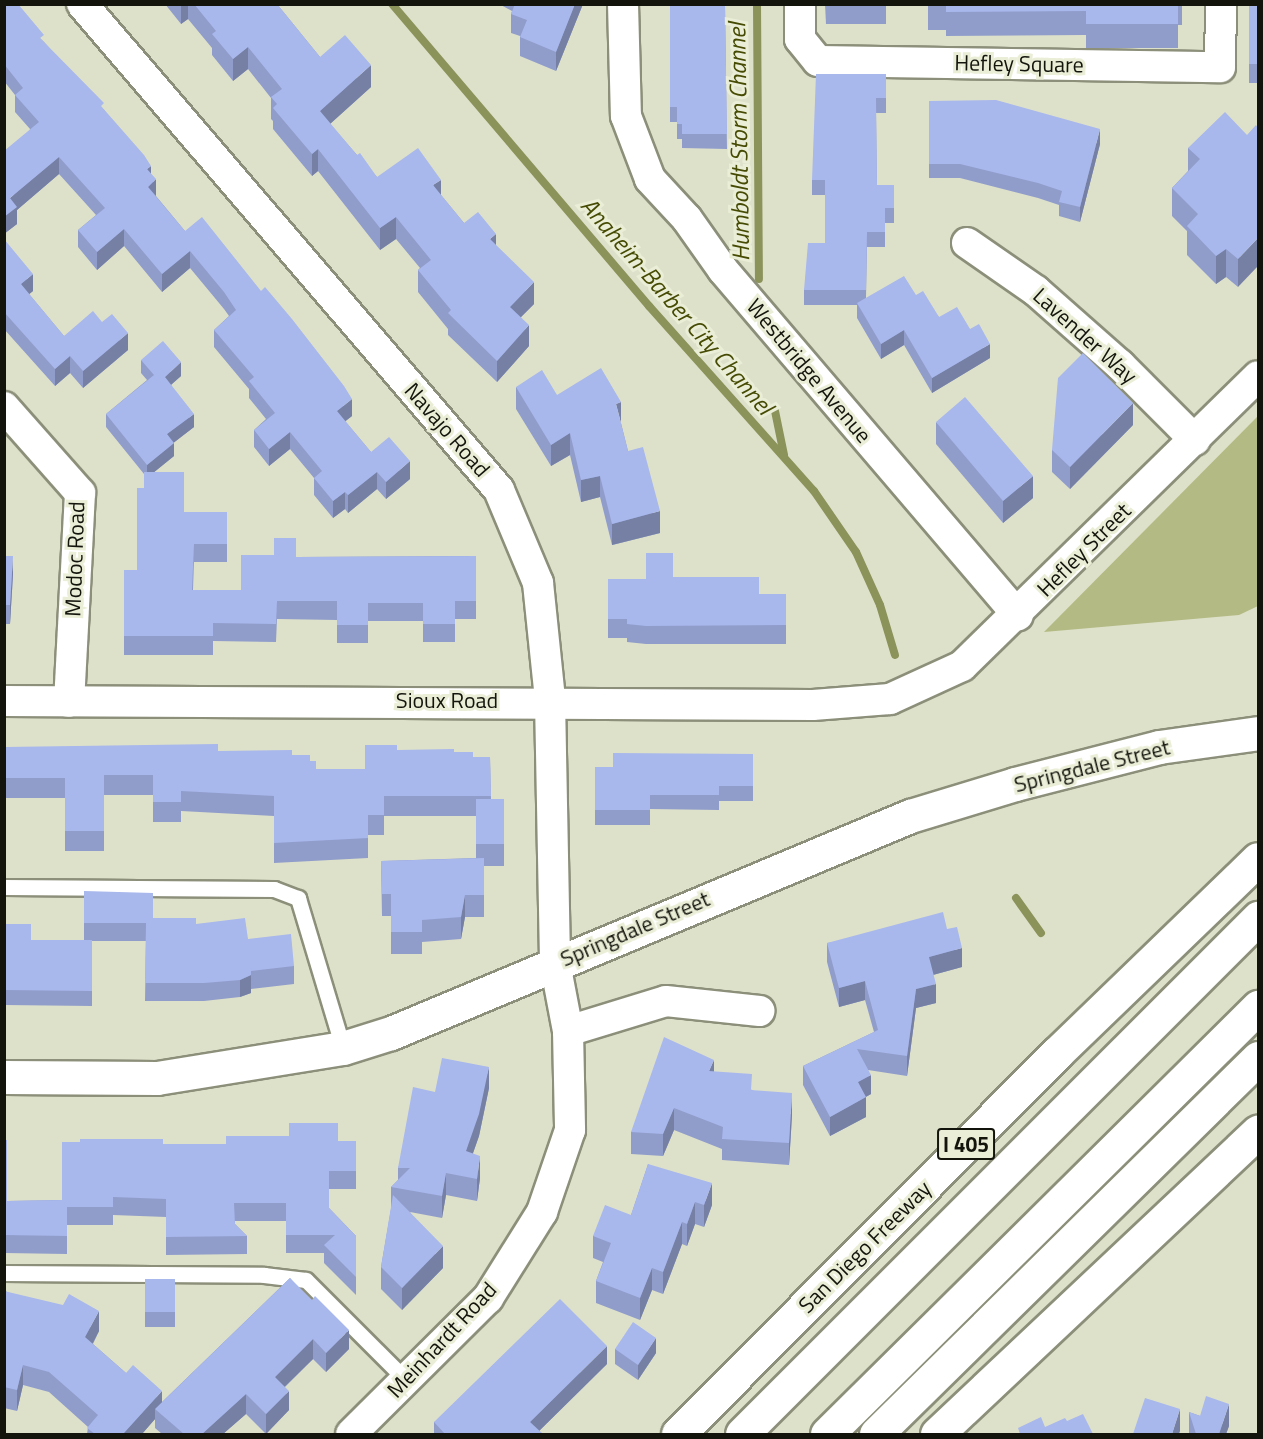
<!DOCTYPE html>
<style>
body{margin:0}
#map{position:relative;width:1263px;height:1439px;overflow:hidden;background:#dee1ca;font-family:"Titillium Web",sans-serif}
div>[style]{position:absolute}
.green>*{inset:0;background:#b3ba83}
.stream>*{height:8px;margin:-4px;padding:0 4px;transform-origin:4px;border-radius:4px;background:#8b925a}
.roads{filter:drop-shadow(2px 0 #8c8f79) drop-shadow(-2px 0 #8c8f79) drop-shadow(0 2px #8c8f79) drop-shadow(0 -2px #8c8f79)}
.service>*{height:15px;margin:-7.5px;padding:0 7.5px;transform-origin:7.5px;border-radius:7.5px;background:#fff}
.minor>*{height:30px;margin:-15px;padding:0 15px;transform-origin:15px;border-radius:15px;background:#fff}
.secondary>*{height:33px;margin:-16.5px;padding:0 16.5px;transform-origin:16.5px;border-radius:16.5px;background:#fff}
.motorway>*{height:33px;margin:-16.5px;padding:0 16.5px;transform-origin:16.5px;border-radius:16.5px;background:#fff}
.wall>*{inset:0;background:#909dcb}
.shaded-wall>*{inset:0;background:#7680a5}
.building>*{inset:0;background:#a8b7ec}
span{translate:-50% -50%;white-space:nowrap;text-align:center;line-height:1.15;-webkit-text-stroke:6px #ebeed7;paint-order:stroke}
.shield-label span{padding:2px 4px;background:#ebeed7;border:2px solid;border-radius:4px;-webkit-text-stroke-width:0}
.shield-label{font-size:21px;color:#13140c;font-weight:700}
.street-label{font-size:22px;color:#13140c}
.water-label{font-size:24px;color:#464b04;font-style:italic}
.frame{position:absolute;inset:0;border:6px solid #13140c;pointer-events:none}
</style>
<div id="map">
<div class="green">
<i style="clip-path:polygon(1258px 416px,1258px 606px,1239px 615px,1044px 632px)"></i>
</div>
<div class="stream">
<i style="left:392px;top:4px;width:397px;rotate:49.6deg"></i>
<i style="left:649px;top:306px;width:248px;rotate:48.3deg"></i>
<i style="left:814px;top:491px;width:74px;rotate:55.5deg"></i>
<i style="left:856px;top:552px;width:58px;rotate:65.6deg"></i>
<i style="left:880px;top:605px;width:52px;rotate:73.3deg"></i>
<i style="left:757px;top:4px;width:275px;rotate:89.6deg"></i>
<i style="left:775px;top:411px;width:45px;rotate:78.4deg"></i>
<i style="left:1016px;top:898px;width:43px;rotate:54.5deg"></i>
</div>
<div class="roads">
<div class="service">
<i style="left:4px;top:887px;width:270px;rotate:0.4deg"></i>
<i style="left:274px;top:889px;width:26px;rotate:21deg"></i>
<i style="left:298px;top:898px;width:157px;rotate:73.3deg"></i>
<i style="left:4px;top:1273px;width:260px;rotate:0.4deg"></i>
<i style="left:264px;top:1275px;width:42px;rotate:6.8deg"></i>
<i style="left:306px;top:1280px;width:141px;rotate:45deg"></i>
</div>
<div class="minor">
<i style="left:82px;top:4px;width:640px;rotate:49.37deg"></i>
<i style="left:499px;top:490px;width:101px;rotate:67.2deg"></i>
<i style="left:538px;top:583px;width:118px;rotate:84.1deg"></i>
<i style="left:550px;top:700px;width:263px;rotate:88.9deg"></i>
<i style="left:555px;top:963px;width:69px;rotate:79.2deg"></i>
<i style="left:568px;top:1031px;width:99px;rotate:88.8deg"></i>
<i style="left:570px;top:1130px;width:87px;rotate:108.9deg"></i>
<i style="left:542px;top:1212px;width:102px;rotate:122.1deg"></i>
<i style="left:488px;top:1298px;width:193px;rotate:135.2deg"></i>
<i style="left:623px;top:4px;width:112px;rotate:88.5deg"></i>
<i style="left:626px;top:116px;width:67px;rotate:69.1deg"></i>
<i style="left:650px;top:179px;width:54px;rotate:47.2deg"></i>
<i style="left:687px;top:219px;width:62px;rotate:54.8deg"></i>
<i style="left:723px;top:270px;width:454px;rotate:49.5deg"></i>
<i style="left:800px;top:4px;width:35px;rotate:90deg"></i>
<i style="left:800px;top:39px;width:28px;rotate:51deg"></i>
<i style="left:818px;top:61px;width:402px;rotate:0.9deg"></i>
<i style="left:1220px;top:67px;width:63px;rotate:-89.1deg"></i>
<i style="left:967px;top:243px;width:84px;rotate:34.8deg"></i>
<i style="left:1036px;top:291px;width:112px;rotate:41.4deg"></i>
<i style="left:1120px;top:365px;width:106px;rotate:45deg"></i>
<i style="left:4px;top:407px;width:115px;rotate:48.5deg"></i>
<i style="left:80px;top:493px;width:209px;rotate:93deg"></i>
<i style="left:4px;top:701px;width:809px;rotate:0.28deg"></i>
<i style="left:813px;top:705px;width:77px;rotate:-4.5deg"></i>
<i style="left:890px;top:699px;width:79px;rotate:-24.6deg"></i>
<i style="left:962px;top:666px;width:414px;rotate:-44.4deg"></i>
<i style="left:568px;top:1031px;width:102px;rotate:-17deg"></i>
<i style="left:666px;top:1001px;width:94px;rotate:6.1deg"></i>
</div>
<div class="secondary">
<i style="left:4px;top:1077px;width:153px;rotate:0.4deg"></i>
<i style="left:157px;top:1078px;width:188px;rotate:-9.2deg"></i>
<i style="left:343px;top:1048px;width:50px;rotate:-17.4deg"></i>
<i style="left:391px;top:1033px;width:563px;rotate:-22.69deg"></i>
<i style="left:910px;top:816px;width:110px;rotate:-16.9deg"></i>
<i style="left:1015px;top:784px;width:149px;rotate:-14.4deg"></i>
<i style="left:1159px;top:747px;width:100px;rotate:-8deg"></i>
</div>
<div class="motorway">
<i style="left:678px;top:1434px;width:537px;rotate:-45.15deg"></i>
<i style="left:1057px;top:1053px;width:279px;rotate:-44deg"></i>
<i style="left:742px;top:1434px;width:730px;rotate:-45deg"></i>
<i style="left:827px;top:1434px;width:607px;rotate:-44.73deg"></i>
<i style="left:876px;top:1434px;width:536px;rotate:-44.55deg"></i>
<i style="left:937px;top:1434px;width:441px;rotate:-43.3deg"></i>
</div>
</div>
<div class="wall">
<i style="clip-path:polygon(4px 4px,44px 42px,104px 110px,151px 174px,156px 196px,185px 231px,352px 416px,345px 421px,371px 452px,410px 479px,386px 499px,377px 489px,348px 513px,345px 509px,333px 518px,314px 495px,314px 478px,290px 449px,269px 466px,254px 447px,254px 430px,266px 419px,249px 398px,249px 389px,214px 347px,214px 330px,229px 316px,224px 309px,190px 268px,162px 292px,124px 246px,97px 270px,78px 247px,78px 230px,96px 215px,59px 174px,17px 210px,17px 224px,4px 234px,30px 129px,15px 112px,15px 95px,4px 81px)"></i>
<i style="clip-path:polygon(165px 4px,277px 4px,320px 57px,371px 87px,330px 124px,357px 155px,377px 177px,441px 195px,464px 223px,496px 246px,534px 304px,521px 317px,529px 346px,497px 382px,448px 335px,448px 329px,418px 292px,418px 270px,420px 268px,396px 239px,380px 250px,318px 171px,312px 176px,273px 129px,273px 121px,271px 119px,271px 98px,248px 69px,233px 81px,212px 55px,212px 48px,188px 19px,181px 24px)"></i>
<i style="clip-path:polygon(499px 4px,583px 4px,556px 71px,520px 56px,520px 36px,511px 33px,511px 14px,512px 11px)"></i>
<i style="clip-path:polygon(670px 4px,725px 4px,727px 149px,682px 148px,682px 139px,677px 139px,677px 122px,670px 122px)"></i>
<i style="clip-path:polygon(825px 4px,886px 4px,886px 24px,826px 24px)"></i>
<i style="clip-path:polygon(928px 4px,1182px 4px,1182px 25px,1178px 25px,1178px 48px,1086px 48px,1086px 35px,946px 36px,946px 30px,928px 30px)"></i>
<i style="clip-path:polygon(1249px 4px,1258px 4px,1258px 83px,1249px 83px)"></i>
<i style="clip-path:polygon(886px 74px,886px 113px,876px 113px,877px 185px,894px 185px,894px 223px,885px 223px,885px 247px,867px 247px,866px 298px,916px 295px,939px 317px,970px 329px,990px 358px,932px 393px,904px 345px,881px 359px,857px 318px,857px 305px,804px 305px,804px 290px,825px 243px,825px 195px,812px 195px,812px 180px)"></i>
<i style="clip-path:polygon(929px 101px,1100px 144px,1080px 222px,1059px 216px,1059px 205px,1038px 198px,960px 178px,929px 178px)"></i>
<i style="clip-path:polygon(1247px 135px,1238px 287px,1226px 277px,1216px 284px,1187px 255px,1187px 231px,1172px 216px,1172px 188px,1188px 171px,1188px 148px)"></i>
<i style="clip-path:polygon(4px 239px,33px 291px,29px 294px,64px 336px,102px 322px,128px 350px,83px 388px,70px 373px,55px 386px,4px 329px)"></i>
<i style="clip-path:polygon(141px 360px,181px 376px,171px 385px,194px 427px,174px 442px,174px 456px,154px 472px,184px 512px,227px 512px,227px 562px,194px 562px,193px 590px,241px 590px,296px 557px,476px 556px,476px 619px,455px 619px,455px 642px,423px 642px,423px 621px,368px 621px,368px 643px,337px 643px,337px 620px,277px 619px,276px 642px,213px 641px,213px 655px,124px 655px,124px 570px,137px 570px,144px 488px,144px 474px,106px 427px,106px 414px,147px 380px,141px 373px)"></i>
<i style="clip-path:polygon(516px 387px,557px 395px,621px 423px,628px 451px,660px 533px,612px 545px,600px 497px,581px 502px,570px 455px,551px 466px,516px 409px)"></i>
<i style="clip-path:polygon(936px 422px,1033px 498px,1003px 523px,936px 444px)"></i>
<i style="clip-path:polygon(1133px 425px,1070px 489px,1052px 472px,1052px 450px)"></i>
<i style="clip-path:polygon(4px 556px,13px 574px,10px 624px,5px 624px,5px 640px,4px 640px)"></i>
<i style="clip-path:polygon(673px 577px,759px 594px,786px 594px,786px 644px,646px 644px,627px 642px,627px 638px,608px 638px,608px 579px,646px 579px)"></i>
<i style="clip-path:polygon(4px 747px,218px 751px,292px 755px,310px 761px,316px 769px,365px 769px,397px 750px,454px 752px,473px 757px,490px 757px,491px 799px,504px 799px,504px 866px,484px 866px,484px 917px,465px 917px,461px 939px,422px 942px,422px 954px,391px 954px,391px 916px,382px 916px,381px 861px,476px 858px,476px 816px,384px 816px,384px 835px,368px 835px,368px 858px,274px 863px,274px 816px,181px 811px,181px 822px,153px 822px,153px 795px,104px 795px,104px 851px,65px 851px,65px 798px,4px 798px)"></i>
<i style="clip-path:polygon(753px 754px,753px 801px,719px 801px,719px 810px,650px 809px,650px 825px,595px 825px,595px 767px,613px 767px)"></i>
<i style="clip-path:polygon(84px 891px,153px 918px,196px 924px,248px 939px,294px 966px,294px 984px,251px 989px,251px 993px,240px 997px,204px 1001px,145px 1001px,146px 941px,92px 941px,92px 1006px,4px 1005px,4px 924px,31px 940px,84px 940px)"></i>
<i style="clip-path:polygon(947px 929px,962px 967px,933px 975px,936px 1003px,916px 1008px,907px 1076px,868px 1070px,871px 1094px,866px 1097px,866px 1117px,830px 1136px,803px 1085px,803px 1066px,874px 1032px,865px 1000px,839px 1007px,827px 962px,827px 943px)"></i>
<i style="clip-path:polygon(714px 1072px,752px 1090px,792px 1115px,789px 1165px,722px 1160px,722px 1149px,674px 1130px,663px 1156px,631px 1154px,631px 1132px)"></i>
<i style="clip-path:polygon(489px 1088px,479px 1136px,473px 1153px,480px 1178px,477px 1201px,446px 1195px,442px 1218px,410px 1212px,443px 1268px,402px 1310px,381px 1289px,381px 1267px,391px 1209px,391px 1187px,398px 1180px,398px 1168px,435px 1092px)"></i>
<i style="clip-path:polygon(4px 1140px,7px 1201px,62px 1200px,163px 1144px,226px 1144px,356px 1141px,356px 1189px,329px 1189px,329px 1208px,356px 1236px,356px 1295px,324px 1263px,324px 1253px,286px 1253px,286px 1221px,235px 1221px,235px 1224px,247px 1236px,247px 1254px,166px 1255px,166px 1217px,113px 1215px,113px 1225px,67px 1225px,67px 1254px,4px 1253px)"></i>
<i style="clip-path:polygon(648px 1164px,712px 1205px,704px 1227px,695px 1224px,687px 1246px,682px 1244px,663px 1294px,652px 1290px,640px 1320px,596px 1303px,596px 1281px,603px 1262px,593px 1258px,593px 1236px,631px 1215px)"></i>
<i style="clip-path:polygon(4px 1276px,5px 1291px,99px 1331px,93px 1344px,126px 1373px,162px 1402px,290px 1278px,349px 1349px,326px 1372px,313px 1359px,285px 1387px,289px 1410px,266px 1434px,246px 1414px,223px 1434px,162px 1434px,155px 1428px,155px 1419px,142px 1434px,87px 1434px,88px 1427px,49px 1392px,23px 1385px,17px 1411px,4px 1408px)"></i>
<i style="clip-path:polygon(145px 1279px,175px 1279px,175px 1327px,145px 1327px)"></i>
<i style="clip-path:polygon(615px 1349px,656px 1353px,638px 1380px,615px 1364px)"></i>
<i style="clip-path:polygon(607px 1364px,539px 1431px,543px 1434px,434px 1434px,434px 1422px)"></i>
<i style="clip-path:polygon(1189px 1412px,1229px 1426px,1226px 1434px,1189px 1434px)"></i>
</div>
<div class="shaded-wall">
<i style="clip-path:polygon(181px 4px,188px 4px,188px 19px,181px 24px)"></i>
<i style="clip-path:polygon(575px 4px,583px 4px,556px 71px,556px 52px)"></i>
<i style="clip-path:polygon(248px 47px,248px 69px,233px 81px,233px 59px)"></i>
<i style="clip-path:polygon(371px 65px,371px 87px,320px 133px,320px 111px)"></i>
<i style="clip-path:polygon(1100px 129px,1100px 144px,1080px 222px,1080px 207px)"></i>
<i style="clip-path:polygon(318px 149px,318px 171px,312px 176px,312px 154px)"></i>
<i style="clip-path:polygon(59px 157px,59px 174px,17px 210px,17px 224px,4px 234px,4px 217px,10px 198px)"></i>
<i style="clip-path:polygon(151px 166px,151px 183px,147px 169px)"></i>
<i style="clip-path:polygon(156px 179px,156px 196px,148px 187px)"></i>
<i style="clip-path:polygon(441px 180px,441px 201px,433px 185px)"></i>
<i style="clip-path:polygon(396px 217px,396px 239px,380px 250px,380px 228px)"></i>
<i style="clip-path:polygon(124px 229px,124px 246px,97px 270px,97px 252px)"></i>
<i style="clip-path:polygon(496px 234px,496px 256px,490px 239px)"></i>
<i style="clip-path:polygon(1258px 238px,1258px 266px,1238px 287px,1238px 259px)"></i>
<i style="clip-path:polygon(1226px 249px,1226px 277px,1216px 284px,1216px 256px)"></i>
<i style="clip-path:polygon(190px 251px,190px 268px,162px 292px,162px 274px)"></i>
<i style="clip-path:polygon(33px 274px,33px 291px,21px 301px,21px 284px)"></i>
<i style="clip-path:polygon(534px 282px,534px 304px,510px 328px,510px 307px)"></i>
<i style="clip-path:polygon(529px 325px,529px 346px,497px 382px,497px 361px)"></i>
<i style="clip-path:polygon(904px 330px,904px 345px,881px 359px,881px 344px)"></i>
<i style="clip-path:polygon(128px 333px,128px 350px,83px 388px,83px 371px)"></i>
<i style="clip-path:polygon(990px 344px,990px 358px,932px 393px,932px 378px)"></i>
<i style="clip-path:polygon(70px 356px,70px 373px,55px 386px,55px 369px)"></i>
<i style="clip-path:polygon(181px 362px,181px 376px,165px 390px,165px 377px)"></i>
<i style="clip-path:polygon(352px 399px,352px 416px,337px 428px,337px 411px)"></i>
<i style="clip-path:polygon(621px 402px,621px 423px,616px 404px)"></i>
<i style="clip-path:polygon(1133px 403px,1133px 425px,1070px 489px,1070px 467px)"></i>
<i style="clip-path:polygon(194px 414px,194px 427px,167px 448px,167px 434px)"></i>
<i style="clip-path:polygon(290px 432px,290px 449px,269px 466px,269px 449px)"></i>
<i style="clip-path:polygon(570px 433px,570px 455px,551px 466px,551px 445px)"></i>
<i style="clip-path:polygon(174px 443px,174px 456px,147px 478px,147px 465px)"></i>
<i style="clip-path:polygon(410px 461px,410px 479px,386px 499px,386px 482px)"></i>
<i style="clip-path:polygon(377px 472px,377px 489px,348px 513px,348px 495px)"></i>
<i style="clip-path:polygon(600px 476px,600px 497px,581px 502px,581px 480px)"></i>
<i style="clip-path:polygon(1033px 476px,1033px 498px,1003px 523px,1003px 501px)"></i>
<i style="clip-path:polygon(345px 492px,345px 509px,333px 518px,333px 501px)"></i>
<i style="clip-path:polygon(660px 511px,660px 533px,612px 545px,612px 524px)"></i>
<i style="clip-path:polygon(13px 556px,13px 574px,10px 624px,10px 605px)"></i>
<i style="clip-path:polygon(465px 895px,465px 917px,461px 939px,461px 917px)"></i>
<i style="clip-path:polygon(962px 948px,962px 967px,929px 976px,929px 957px)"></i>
<i style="clip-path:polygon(251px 975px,251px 993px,240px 997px,240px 980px)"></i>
<i style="clip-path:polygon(865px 981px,865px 1000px,839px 1007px,839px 988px)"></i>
<i style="clip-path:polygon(936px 984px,936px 1003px,916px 1008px,907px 1076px,907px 1056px,916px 989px)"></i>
<i style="clip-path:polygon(714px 1060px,714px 1082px,709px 1071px)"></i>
<i style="clip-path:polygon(489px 1067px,489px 1088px,479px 1136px,466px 1173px,466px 1151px)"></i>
<i style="clip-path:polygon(871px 1075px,871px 1094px,858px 1101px,858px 1082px)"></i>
<i style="clip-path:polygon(792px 1093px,792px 1115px,789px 1165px,789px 1143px)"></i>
<i style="clip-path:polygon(866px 1097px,866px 1117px,830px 1136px,830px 1117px)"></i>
<i style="clip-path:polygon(674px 1108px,674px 1130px,663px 1156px,663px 1134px)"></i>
<i style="clip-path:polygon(480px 1156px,480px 1178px,477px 1201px,477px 1179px)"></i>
<i style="clip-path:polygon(446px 1173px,446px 1195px,442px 1218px,442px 1196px)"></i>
<i style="clip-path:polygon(712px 1183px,712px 1205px,704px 1227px,704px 1205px)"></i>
<i style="clip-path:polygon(695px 1202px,695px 1224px,687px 1246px,687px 1224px)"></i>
<i style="clip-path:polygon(682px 1222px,682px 1244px,663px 1294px,663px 1272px)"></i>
<i style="clip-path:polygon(443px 1246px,443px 1268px,402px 1310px,402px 1288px)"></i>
<i style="clip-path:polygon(652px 1268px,652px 1290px,640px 1320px,640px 1298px)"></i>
<i style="clip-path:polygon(99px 1311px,99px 1331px,85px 1358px,85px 1337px)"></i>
<i style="clip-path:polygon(349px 1330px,349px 1349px,326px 1372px,326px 1353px)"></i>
<i style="clip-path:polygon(656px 1338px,656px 1353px,638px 1380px,638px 1365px)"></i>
<i style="clip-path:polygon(313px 1339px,313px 1359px,275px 1396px,275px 1377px)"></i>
<i style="clip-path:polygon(607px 1346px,607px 1364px,536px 1434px,530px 1422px)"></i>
<i style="clip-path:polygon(23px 1365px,23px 1385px,17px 1411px,17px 1390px)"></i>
<i style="clip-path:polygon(162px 1391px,162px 1411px,155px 1409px,155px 1419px,142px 1434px,123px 1434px)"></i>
<i style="clip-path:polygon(289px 1391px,289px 1410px,266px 1434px,266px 1414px)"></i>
<i style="clip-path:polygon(246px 1394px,246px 1414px,223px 1434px,202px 1434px)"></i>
<i style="clip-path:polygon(1229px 1404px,1229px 1426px,1226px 1434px,1219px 1434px)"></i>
<i style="clip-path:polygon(1180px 1409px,1180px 1431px,1179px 1434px,1172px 1434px)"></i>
</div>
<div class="building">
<i style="clip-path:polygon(4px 4px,18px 4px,44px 35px,40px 38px,104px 103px,101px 106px,144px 155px,151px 166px,147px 169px,156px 179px,148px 187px,185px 231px,202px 217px,261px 291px,265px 287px,292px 319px,344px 386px,352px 399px,337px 411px,371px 452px,389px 437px,410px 461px,386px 482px,377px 472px,348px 495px,345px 492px,333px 501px,314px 478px,322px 471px,290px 432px,269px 449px,254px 430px,275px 413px,249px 381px,254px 377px,214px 330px,236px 310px,224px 292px,190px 251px,162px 274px,124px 229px,97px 252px,78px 230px,105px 208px,59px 157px,10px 198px,17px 207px,4px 217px,4px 151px,39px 122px,15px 95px,23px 88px,4px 64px)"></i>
<i style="clip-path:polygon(194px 4px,277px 4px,320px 57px,345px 35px,371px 65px,320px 111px,357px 155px,360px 153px,377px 177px,418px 148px,441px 180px,433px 185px,464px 223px,478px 212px,496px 234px,490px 239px,534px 282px,510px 307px,529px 325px,497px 361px,448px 313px,451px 310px,418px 270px,431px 260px,396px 217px,380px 228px,318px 149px,312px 154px,273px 108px,277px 104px,271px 97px,282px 89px,248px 47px,233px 59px,212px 34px,216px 31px)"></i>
<i style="clip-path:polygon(515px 4px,575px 4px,556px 52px,520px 37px,527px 20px,511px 14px)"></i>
<i style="clip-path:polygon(670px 4px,725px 4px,727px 134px,682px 134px,682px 124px,677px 124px,677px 107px,670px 107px)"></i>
<i style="clip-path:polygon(928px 4px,1178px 4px,1178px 24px,1086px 24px,1086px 11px,946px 12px,946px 6px,928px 6px)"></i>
<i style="clip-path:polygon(1249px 4px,1258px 4px,1258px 64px,1249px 64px)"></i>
<i style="clip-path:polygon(816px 74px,886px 74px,886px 98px,876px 98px,877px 185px,894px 185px,894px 208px,885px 208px,885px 232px,867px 232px,866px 290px,804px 290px,808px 243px,825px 243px,825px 180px,812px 180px)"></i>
<i style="clip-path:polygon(996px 100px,1100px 129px,1080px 207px,1059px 202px,1062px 191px,1038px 183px,960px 164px,929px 164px,929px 101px)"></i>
<i style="clip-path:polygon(1225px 112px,1247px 135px,1256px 125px,1258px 128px,1258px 238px,1238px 259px,1226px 249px,1216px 256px,1187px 226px,1198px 214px,1172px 188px,1200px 159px,1188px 148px)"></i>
<i style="clip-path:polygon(4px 239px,33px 274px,21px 284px,64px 336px,93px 311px,102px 322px,112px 314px,128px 333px,83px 371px,70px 356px,55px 369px,4px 312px)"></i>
<i style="clip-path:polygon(904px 276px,916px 295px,923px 291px,939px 317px,957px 307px,970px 329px,979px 324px,990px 344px,932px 378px,904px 330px,881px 344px,857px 303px)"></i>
<i style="clip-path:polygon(163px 341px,181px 362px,165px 377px,194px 414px,167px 434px,174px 443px,147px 465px,106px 414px,154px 375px,141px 360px)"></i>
<i style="clip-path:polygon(1083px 353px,1133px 403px,1070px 467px,1052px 450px,1058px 378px)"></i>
<i style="clip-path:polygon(601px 368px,621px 402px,616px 404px,628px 451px,643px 447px,660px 511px,612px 524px,600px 476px,581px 480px,570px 433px,551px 445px,516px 387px,542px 370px,557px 395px)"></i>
<i style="clip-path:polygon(965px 397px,1033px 476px,1003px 501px,936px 422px)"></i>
<i style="clip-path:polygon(144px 472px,184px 472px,184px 512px,227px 512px,227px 544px,194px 544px,192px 590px,241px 590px,241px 555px,274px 555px,274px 538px,296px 538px,296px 557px,476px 556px,476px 601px,455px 601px,455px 624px,423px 624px,423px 603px,368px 603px,368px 625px,337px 625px,337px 601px,277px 601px,276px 624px,213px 623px,213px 636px,124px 636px,124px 570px,137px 570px,137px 488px,144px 488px)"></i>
<i style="clip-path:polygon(646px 553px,673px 553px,673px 577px,759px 577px,759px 594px,786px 594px,786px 625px,646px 626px,627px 624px,627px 619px,608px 619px,608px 579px,646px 579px)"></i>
<i style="clip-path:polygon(4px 556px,13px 556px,10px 605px,5px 605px,5px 622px,4px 622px)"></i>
<i style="clip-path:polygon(218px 744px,218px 751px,292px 750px,292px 755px,310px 755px,310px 761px,316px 761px,316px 769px,365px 769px,365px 745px,397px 745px,397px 750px,454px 749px,454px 752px,473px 752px,473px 757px,490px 757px,491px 796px,384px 796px,384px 815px,368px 815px,368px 838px,274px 843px,274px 796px,181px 791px,181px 802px,153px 802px,153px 775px,104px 775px,104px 831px,65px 831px,65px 778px,4px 778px,4px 747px)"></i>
<i style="clip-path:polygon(613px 753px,753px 754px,753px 786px,719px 786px,719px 795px,650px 795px,650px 810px,595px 810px,595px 767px,613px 767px)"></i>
<i style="clip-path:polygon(476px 799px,504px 799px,504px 844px,476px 844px)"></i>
<i style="clip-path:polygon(484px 858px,484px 895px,465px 895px,461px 917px,422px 920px,422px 932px,391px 932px,391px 894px,382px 894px,381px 861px)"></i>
<i style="clip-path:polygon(84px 891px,153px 893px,153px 918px,196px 918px,196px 924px,245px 918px,248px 939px,291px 934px,294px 966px,251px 971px,251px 975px,240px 980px,204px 983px,145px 983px,146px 923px,84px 923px)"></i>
<i style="clip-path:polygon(943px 912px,947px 929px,957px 927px,962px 948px,929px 957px,936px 984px,916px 989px,907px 1056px,857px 1049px,871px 1075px,858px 1082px,866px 1097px,830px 1117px,803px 1066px,878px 1030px,865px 981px,839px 988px,827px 943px)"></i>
<i style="clip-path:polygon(4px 924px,31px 924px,31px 940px,92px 940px,92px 991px,4px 990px)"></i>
<i style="clip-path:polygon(664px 1037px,714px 1060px,709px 1071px,752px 1074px,751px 1090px,792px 1093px,789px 1143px,722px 1139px,723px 1127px,674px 1108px,663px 1134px,631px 1132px)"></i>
<i style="clip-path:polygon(442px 1058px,489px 1067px,479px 1114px,466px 1151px,480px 1156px,477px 1179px,446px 1173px,442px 1196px,391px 1187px,410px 1168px,398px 1168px,413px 1087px,435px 1092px)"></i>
<i style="clip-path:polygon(289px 1123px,338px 1123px,338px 1141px,356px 1141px,356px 1171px,329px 1171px,329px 1208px,356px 1236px,356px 1277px,324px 1245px,335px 1235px,286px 1235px,286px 1203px,234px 1203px,235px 1224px,247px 1236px,166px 1237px,166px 1199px,113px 1197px,113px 1207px,67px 1207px,67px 1236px,4px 1235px,4px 1140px,7px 1140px,7px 1201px,62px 1200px,62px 1142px,80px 1142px,80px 1139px,163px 1139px,163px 1144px,226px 1144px,226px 1136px,289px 1136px)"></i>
<i style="clip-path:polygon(648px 1164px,712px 1183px,704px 1205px,695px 1202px,687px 1224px,682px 1222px,663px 1272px,652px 1268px,640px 1298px,596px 1281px,611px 1243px,593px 1236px,605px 1205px,631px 1215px)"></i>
<i style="clip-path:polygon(393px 1195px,443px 1246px,402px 1288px,381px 1267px)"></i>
<i style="clip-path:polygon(290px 1278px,312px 1300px,315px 1296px,349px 1330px,326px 1353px,313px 1339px,275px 1377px,289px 1391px,266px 1414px,246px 1394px,202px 1434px,184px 1434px,155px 1409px)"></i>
<i style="clip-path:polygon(145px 1279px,175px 1279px,175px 1312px,145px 1312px)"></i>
<i style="clip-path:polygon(4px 1291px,63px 1305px,69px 1294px,99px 1311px,85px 1337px,126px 1373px,133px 1365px,162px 1391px,123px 1434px,95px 1434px,87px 1428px,98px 1415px,49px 1372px,23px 1365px,17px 1390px,4px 1387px)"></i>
<i style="clip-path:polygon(560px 1299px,607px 1346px,530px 1422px,543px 1434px,445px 1434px,434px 1422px)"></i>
<i style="clip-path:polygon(633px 1322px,656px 1338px,638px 1365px,615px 1349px)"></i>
<i style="clip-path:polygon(1206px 1396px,1229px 1404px,1219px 1434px,1196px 1434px,1189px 1412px,1200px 1416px)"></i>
<i style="clip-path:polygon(1145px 1398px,1180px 1409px,1172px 1434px,1133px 1434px)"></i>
<i style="clip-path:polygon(1083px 1414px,1093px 1434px,1020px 1434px,1018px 1428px,1041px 1417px,1045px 1427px,1065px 1418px,1067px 1421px)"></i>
</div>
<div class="shield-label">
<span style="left:966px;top:1144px">I 405</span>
</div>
<div class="street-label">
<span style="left:1019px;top:64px;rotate:1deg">Hefley Square</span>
<span style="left:1085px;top:336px;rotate:42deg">Lavender Way</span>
<span style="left:809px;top:371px;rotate:50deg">Westbridge Avenue</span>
<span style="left:447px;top:430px;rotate:49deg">Navajo Road</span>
<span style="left:1084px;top:550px;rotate:-45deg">Hefley Street</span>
<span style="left:75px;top:559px;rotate:-88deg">Modoc Road</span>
<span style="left:447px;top:701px">Sioux Road</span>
<span style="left:1092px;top:766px;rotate:-14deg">Springdale Street</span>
<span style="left:635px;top:929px;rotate:-23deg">Springdale Street</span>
<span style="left:865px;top:1247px;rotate:-45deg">San Diego Freeway</span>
<span style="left:442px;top:1340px;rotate:-47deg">Meinhardt Road</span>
</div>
<div class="water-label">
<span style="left:739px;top:142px;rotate:-91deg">Humboldt Storm Channel</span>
<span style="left:677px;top:306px;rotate:49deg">Anaheim-Barber City Channel</span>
</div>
<div class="frame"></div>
</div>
